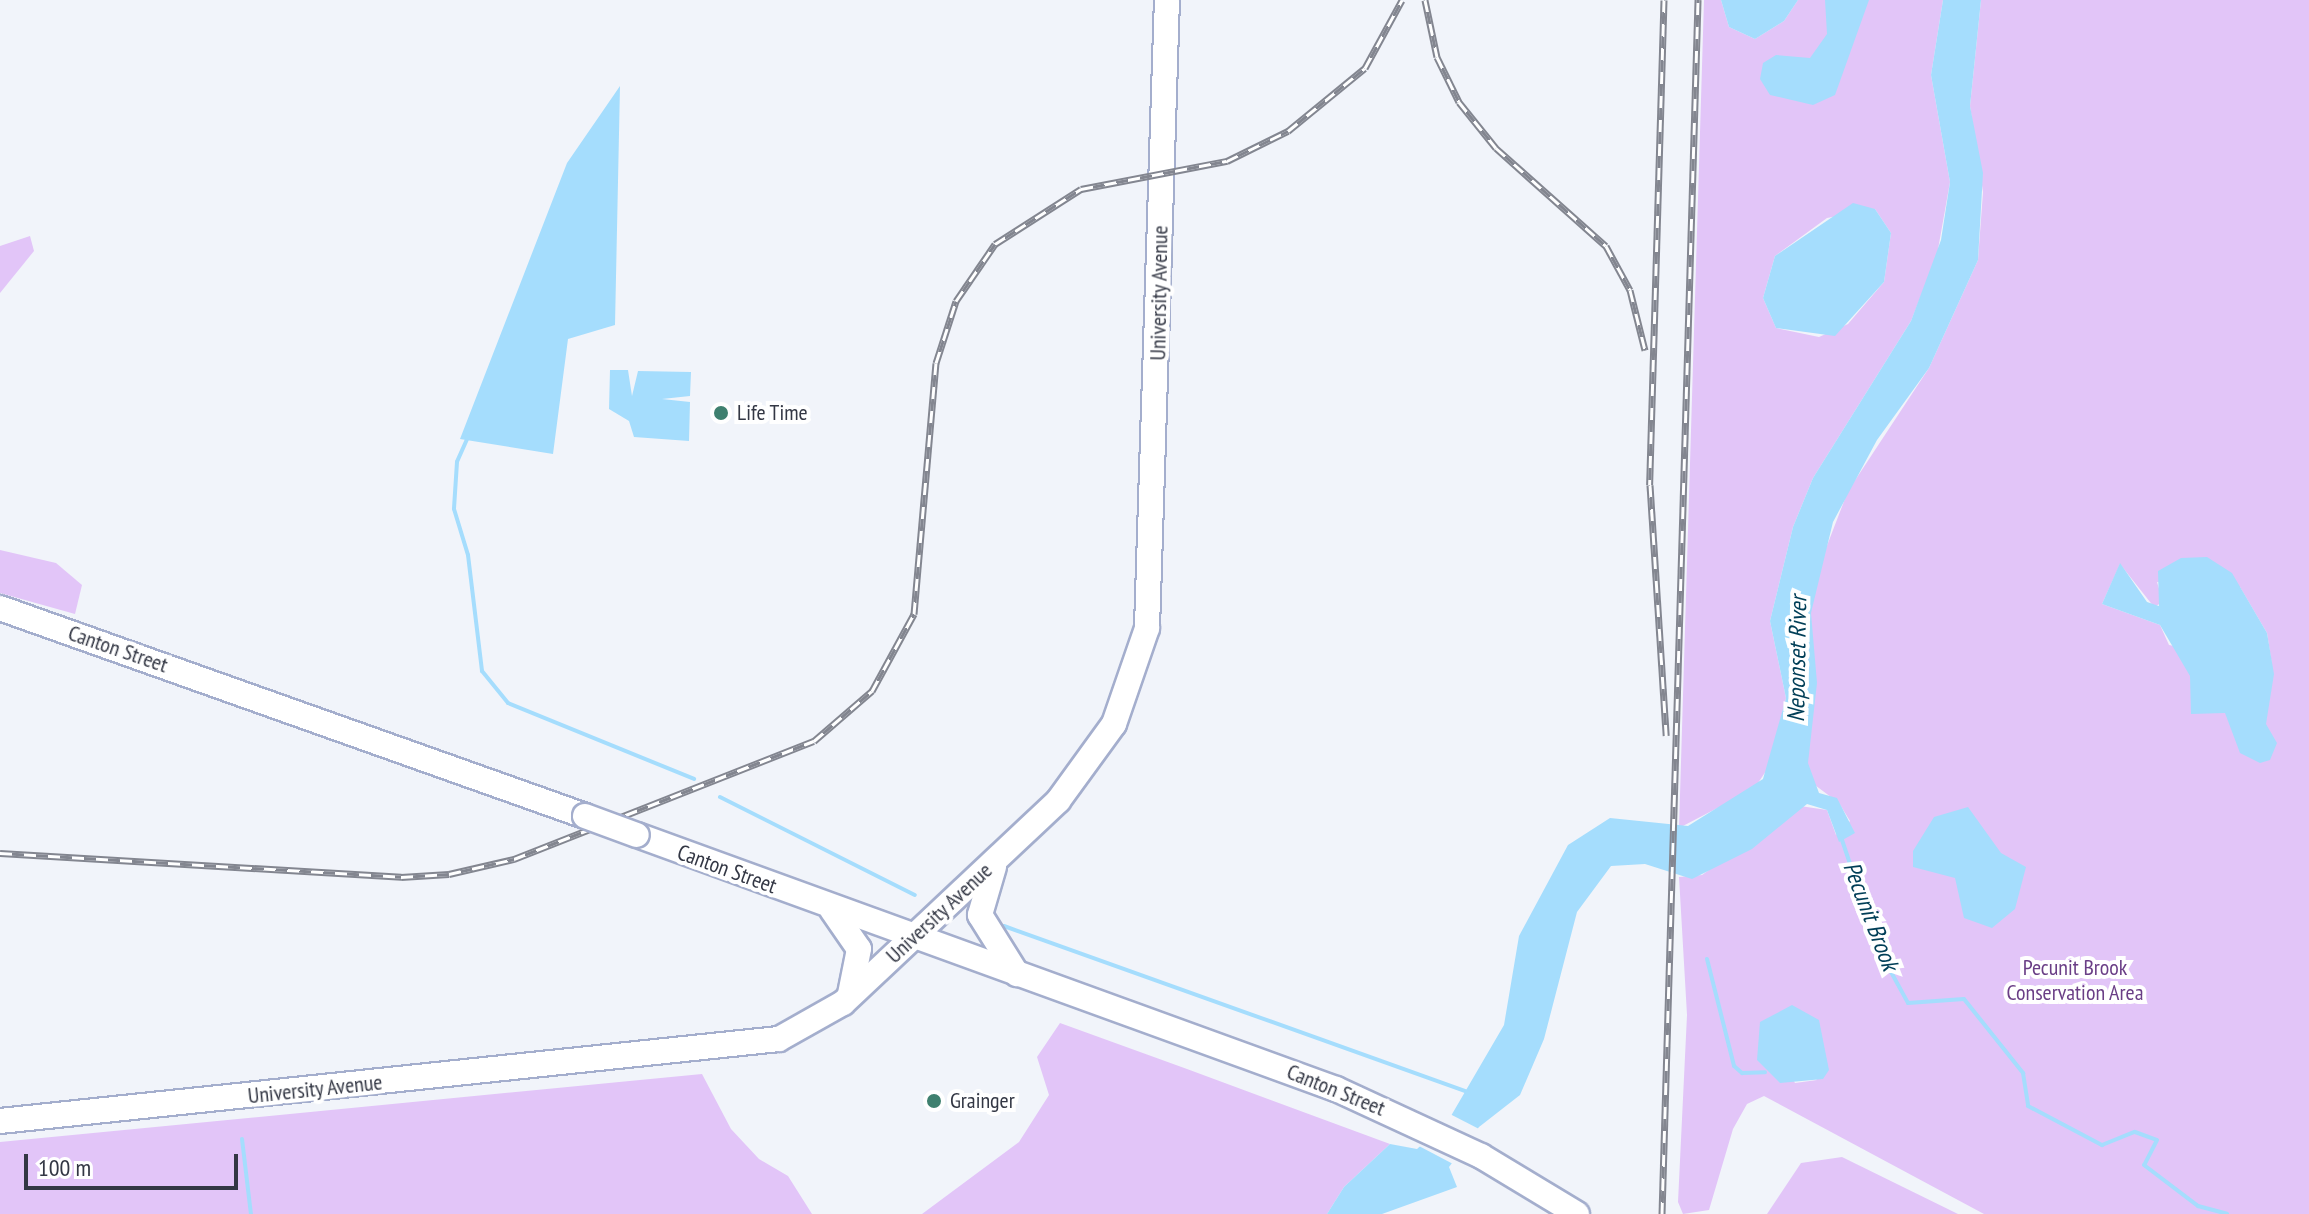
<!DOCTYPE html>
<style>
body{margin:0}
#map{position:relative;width:2309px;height:1214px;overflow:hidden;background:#f1f4fa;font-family:"PT Sans Narrow",sans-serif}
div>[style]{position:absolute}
.green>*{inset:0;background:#e2c5f8}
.water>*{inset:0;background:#a5ddfd}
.pier>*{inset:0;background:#f1f4fa}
.stream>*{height:4px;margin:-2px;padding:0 2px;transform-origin:2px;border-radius:2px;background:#a5ddfd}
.roads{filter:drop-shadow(2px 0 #a4aecd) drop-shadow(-2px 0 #a4aecd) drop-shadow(0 2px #a4aecd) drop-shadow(0 -2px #a4aecd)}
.major>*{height:24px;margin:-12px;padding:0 12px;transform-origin:12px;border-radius:12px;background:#fff}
.rail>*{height:7px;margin-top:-3.5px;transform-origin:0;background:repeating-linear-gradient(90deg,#fff 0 12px,#838690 0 24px);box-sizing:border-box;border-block:2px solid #838690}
.bridges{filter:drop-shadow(2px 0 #a4aecd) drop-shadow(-2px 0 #a4aecd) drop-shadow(0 2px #a4aecd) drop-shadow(0 -2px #a4aecd)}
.major-bridge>*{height:24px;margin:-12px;padding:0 12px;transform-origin:12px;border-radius:12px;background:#fff}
.dots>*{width:22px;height:22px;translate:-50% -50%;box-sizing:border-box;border:4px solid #fff;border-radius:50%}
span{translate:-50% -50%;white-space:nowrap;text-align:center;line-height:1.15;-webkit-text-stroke:8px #fff;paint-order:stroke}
.street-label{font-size:22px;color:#333744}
.poi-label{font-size:22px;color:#333744}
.left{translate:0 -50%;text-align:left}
.park-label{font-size:22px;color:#6a3e86}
.water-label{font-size:24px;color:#003e57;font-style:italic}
.scale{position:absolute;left:24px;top:1154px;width:214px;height:36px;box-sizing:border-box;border:4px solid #333744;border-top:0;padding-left:10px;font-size:24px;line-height:28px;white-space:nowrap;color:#333744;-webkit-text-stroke:6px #fff;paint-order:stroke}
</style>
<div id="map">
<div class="green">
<i style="clip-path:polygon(evenodd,1704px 0,1721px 0,1729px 27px,1755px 39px,1784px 21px,1798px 0,1943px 0,1931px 75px,1950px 182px,1937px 255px,1911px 321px,1813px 478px,1793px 527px,1770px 621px,1786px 698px,1768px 768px,1754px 789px,1679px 828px,1704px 0,1875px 209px,1891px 233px,1884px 282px,1848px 324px,1819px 337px,1776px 328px,1763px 298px,1775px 256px,1827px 218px,1875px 209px)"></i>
<i style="clip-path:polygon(evenodd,1981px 0,2309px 0,2309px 1214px,1984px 1214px,1764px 1096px,1747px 1104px,1733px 1129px,1709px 1210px,1683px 1214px,1678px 1202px,1687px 1015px,1679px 877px,1702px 875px,1800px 806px,1827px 810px,1836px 835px,1850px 821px,1839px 803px,1792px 768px,1793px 634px,1848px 491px,1929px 368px,1978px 260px,1983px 192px,1970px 106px,1981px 0,2120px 564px,2154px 607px,2163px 602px,2157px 582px,2240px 587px,2267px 633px,2272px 665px,2169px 645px,2160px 625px,2102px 604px,2120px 564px,1981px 0,1762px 1022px,1817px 1080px,1795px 1083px,1762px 1022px)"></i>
<i style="clip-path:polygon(30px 236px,34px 251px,0 293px,0 246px)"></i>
<i style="clip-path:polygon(0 550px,56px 563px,82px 585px,75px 614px,0 593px)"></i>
<i style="clip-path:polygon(1060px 1023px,1187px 1069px,1390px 1144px,1344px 1187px,1327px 1214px,922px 1214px,1019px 1142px,1049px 1095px,1037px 1057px)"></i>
<i style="clip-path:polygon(702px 1074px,731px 1129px,759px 1159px,788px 1176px,812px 1214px,0 1214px,0 1142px)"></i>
<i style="clip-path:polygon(1842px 1157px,1958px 1214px,1767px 1214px,1801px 1163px)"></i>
</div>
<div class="water">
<i style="clip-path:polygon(1721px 0,1798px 0,1784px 21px,1755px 39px,1729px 27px)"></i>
<i style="clip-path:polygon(1825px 0,1869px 0,1835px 95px,1813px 105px,1770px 95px,1760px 79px,1763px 63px,1776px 55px,1810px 58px,1827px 34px)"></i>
<i style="clip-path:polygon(1943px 0,1981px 0,1970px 106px,1983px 173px,1978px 260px,1929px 368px,1877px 440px,1833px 522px,1811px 613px,1817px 683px,1808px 763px,1819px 793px,1837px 798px,1855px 833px,1839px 842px,1827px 810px,1807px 804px,1752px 849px,1692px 879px,1645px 864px,1611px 866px,1577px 912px,1544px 1039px,1520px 1095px,1479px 1127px,1449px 1167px,1457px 1187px,1382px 1214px,1327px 1214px,1344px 1187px,1390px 1144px,1417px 1149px,1448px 1121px,1504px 1025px,1519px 936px,1568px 845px,1610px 818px,1688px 826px,1763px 779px,1786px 698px,1770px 621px,1793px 527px,1813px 478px,1911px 321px,1941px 240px,1950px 182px,1931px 75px)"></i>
<i style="clip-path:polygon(620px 86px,615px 325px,568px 339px,553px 454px,460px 439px,567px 163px)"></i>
<i style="clip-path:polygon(1853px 203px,1875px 209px,1891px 233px,1884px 282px,1835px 336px,1776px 328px,1763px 298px,1775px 256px)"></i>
<i style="clip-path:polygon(610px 370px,628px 370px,632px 396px,638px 371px,691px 372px,690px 396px,662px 399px,690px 402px,689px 441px,634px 437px,629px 421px,609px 409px)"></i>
<i style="clip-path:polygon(2207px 557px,2232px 573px,2267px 633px,2274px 674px,2266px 724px,2277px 743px,2270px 760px,2260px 763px,2240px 753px,2225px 713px,2191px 714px,2190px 676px,2160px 625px,2102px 604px,2120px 563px,2147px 602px,2159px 606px,2158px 571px,2181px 558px)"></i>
<i style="clip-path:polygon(1968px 807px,2001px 853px,2026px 867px,2015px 909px,1992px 928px,1964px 918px,1955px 878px,1913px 867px,1913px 851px,1934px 817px)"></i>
<i style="clip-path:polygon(1792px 1005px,1819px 1020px,1829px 1070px,1823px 1079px,1780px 1083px,1757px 1060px,1760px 1022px)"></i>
</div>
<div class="pier">
<i style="clip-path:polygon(1448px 1113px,1481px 1130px,1455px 1165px,1417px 1145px)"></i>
</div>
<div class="stream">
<i style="left:468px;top:437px;width:27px;rotate:114deg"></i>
<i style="left:457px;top:462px;width:47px;rotate:93.7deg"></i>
<i style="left:454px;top:509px;width:48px;rotate:73.1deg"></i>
<i style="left:468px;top:555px;width:117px;rotate:83.1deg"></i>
<i style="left:482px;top:671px;width:41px;rotate:50.9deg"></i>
<i style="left:508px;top:703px;width:201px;rotate:22.2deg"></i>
<i style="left:720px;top:797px;width:218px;rotate:26.7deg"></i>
<i style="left:1841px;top:837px;width:119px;rotate:71.4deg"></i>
<i style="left:1879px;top:950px;width:60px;rotate:61.3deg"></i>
<i style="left:1908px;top:1003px;width:56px;rotate:-4.1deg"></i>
<i style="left:1964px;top:999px;width:95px;rotate:51.4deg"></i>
<i style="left:2023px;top:1073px;width:33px;rotate:81deg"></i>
<i style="left:2028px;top:1106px;width:84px;rotate:27.8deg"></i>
<i style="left:2102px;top:1145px;width:35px;rotate:-22deg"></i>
<i style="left:2135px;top:1132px;width:23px;rotate:20deg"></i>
<i style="left:2157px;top:1140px;width:28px;rotate:117deg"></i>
<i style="left:2144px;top:1165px;width:68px;rotate:37.2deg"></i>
<i style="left:2198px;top:1206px;width:30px;rotate:15deg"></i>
<i style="left:1004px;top:926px;width:493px;rotate:19.7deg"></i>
<i style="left:1707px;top:959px;width:110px;rotate:75.8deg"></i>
<i style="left:1734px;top:1066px;width:11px;rotate:41deg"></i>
<i style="left:1742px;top:1073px;width:23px;rotate:-2deg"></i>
<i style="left:242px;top:1139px;width:76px;rotate:83.2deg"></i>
</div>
<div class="roads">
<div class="major">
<i style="left:0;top:608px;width:621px;rotate:19.57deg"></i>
<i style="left:637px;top:835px;width:744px;rotate:19.97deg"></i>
<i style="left:1336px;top:1089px;width:160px;rotate:24.8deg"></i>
<i style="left:1481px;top:1156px;width:112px;rotate:31.1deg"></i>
<i style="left:994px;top:867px;width:50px;rotate:106.3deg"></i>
<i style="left:980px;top:915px;width:70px;rotate:57.9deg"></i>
<i style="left:832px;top:910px;width:47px;rotate:55.3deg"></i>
<i style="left:859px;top:949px;width:46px;rotate:101.3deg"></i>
<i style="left:0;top:1121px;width:783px;rotate:-6.01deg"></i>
<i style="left:779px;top:1039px;width:73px;rotate:-29.4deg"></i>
<i style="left:843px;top:1003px;width:295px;rotate:-43.2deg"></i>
<i style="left:1058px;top:801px;width:95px;rotate:-54deg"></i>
<i style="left:1114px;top:724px;width:102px;rotate:-71deg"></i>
<i style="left:1147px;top:628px;width:628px;rotate:-88.18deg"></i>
</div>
</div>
<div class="rail">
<i style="left:1425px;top:0;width:58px;rotate:78.1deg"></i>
<i style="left:1437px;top:57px;width:50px;rotate:63.9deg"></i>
<i style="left:1459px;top:102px;width:59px;rotate:51.2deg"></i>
<i style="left:1496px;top:148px;width:147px;rotate:41.7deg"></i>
<i style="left:1606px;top:246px;width:50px;rotate:61.4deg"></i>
<i style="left:1630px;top:290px;width:62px;rotate:76deg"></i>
<i style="left:1664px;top:0;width:485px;rotate:91.7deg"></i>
<i style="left:1650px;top:485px;width:251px;rotate:86.3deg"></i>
<i style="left:0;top:853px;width:402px;rotate:3.4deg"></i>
<i style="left:401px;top:877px;width:48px;rotate:-3.6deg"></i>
<i style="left:449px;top:874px;width:67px;rotate:-13deg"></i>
<i style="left:514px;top:859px;width:322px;rotate:-21.5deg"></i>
<i style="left:814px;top:741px;width:77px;rotate:-40.8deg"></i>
<i style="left:872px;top:691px;width:88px;rotate:-61.4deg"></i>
<i style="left:914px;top:614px;width:252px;rotate:-85deg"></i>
<i style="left:936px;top:363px;width:65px;rotate:-72.1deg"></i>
<i style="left:956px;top:301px;width:69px;rotate:-55.6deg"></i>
<i style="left:995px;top:244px;width:102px;rotate:-32.6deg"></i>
<i style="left:1081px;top:189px;width:149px;rotate:-10.9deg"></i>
<i style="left:1227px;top:161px;width:68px;rotate:-26.2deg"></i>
<i style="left:1288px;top:131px;width:99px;rotate:-39.3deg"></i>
<i style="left:1365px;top:68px;width:77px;rotate:-61.4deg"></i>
<i style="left:1662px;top:1214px;width:1215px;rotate:-88.3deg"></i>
</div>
<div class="bridges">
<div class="major-bridge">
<i style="left:585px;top:816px;width:55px;rotate:20.1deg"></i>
</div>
</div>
<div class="dots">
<i style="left:721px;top:413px;background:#3f806f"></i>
<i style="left:934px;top:1101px;background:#3f806f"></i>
</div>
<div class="street-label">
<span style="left:1159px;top:293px;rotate:-89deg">University Avenue</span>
<span style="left:118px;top:649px;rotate:19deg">Canton Street</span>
<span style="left:727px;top:869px;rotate:20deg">Canton Street</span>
<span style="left:939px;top:913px;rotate:-43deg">University Avenue</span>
<span style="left:315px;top:1089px;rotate:-6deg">University Avenue</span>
<span style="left:1336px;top:1090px;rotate:22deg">Canton Street</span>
</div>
<div class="poi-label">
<span class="left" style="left:737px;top:413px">Life Time</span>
<span class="left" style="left:950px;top:1101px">Grainger</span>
</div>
<div class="park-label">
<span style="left:2075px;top:980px">Pecunit Brook<br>Conservation Area</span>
</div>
<div class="water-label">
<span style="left:1797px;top:659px;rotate:-89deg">Neponset River</span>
<span style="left:1871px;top:916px;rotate:69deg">Pecunit Brook</span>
</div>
<div class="scale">100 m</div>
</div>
